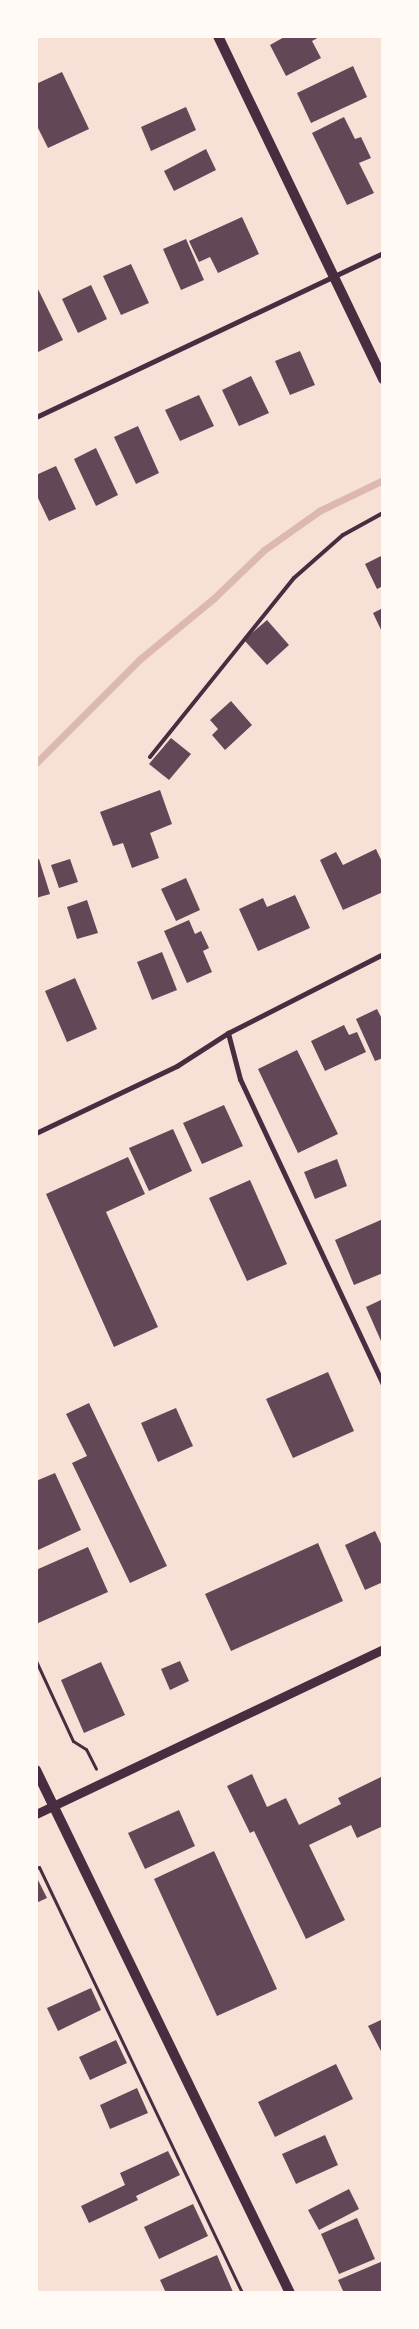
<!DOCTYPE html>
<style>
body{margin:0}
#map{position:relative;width:419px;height:2329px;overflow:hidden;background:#f7e1d7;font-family:"Roboto Condensed",sans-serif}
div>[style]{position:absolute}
.stream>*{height:7px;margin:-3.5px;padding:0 3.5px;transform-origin:3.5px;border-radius:3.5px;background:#dcb8b0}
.building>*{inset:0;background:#644757}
.path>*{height:3px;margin:-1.5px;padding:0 1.5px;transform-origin:1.5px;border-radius:1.5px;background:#4a2c40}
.service>*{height:4px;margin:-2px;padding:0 2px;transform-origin:2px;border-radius:2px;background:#4a2c40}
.pedestrian>*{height:4.5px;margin:-2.25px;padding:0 2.25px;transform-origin:2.25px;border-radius:2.25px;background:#4a2c40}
.minor>*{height:5px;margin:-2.5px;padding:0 2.5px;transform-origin:2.5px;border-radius:2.5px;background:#4a2c40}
.tertiary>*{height:9px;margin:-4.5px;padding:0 4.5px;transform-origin:4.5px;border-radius:4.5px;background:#4a2c40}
.secondary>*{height:10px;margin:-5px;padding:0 5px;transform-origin:5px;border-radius:5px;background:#4a2c40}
span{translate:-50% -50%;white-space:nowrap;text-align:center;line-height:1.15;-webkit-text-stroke:5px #fffaf5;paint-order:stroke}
.frame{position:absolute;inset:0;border:38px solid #fffaf5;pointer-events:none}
</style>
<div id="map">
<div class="stream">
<i style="left:36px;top:763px;width:147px;rotate:-45deg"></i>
<i style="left:140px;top:659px;width:96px;rotate:-39.5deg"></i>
<i style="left:214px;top:598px;width:69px;rotate:-43.8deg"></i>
<i style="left:264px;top:550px;width:67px;rotate:-35.3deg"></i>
<i style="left:319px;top:511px;width:71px;rotate:-25.8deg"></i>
</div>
<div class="building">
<i style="clip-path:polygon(286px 36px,321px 36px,312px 41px,321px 58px,286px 76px,270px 45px)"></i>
<i style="clip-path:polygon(353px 66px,367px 97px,311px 123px,297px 93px)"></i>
<i style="clip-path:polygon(62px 72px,89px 129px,48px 148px,36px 124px,36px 84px)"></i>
<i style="clip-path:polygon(186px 107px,196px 130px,151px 151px,141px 127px)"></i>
<i style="clip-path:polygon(344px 117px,355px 139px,361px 137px,371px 158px,359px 163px,374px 193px,347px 205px,312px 133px)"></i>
<i style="clip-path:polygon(206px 149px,216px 170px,174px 191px,164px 171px)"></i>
<i style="clip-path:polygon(242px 217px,259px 254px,218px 273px,210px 257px,199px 262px,189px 241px)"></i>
<i style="clip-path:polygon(186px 239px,204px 280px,181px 290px,163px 249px)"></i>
<i style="clip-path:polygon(131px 264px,149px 303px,121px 315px,103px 276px)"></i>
<i style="clip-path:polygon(36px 285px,63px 340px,36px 353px)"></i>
<i style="clip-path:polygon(91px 285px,107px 319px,78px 333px,62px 299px)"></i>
<i style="clip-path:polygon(300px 351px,315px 385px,290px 395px,275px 361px)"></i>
<i style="clip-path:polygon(251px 376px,269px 413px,239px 426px,222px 390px)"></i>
<i style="clip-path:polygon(199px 395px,214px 426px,180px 441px,165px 410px)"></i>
<i style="clip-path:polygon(138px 426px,159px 473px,136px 484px,114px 437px)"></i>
<i style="clip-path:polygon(96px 448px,118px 495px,96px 506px,74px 459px)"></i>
<i style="clip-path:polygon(56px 466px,76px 509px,49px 521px,36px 494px,36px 475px)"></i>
<i style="clip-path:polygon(383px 555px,383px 586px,377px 589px,365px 564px)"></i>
<i style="clip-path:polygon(383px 608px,383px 634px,373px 613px)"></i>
<i style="clip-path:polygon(267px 620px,289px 645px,267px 665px,244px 640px)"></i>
<i style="clip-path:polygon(231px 701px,252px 725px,225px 750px,212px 735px,218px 729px,210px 720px)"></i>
<i style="clip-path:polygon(171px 738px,191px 754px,169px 780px,149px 764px)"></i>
<i style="clip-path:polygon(160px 790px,172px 824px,150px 833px,159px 858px,132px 868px,123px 843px,113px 846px,100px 812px)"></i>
<i style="clip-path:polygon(376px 849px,383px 864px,383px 892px,343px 910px,320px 860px,336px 852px,343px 865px)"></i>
<i style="clip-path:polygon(39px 859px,50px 894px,36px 898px,36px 860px)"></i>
<i style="clip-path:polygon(70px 859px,78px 882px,59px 888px,51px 865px)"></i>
<i style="clip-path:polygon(186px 878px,200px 910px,176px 921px,161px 889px)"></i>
<i style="clip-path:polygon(295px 895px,310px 928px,258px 951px,239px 909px,263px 898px,267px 907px)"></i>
<i style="clip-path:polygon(87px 900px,98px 933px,77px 939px,67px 907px)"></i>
<i style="clip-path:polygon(189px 920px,195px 934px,201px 931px,209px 948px,203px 951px,212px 972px,187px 983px,164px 931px)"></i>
<i style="clip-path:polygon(162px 952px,177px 990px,152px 1000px,137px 962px)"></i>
<i style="clip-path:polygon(75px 978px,97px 1029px,67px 1042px,45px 991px)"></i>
<i style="clip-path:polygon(377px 1009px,383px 1021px,383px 1058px,375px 1061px,356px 1019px)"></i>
<i style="clip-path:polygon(344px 1025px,349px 1035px,357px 1032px,366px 1052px,325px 1071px,311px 1041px)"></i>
<i style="clip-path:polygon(297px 1050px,338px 1134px,298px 1153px,258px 1069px)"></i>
<i style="clip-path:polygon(224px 1105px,243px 1146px,202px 1164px,183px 1123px)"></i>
<i style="clip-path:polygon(173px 1129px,192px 1171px,149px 1191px,129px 1148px)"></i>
<i style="clip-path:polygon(128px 1157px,145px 1194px,106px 1212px,158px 1327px,114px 1347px,46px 1194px)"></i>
<i style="clip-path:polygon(337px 1159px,347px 1186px,315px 1199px,304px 1172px)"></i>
<i style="clip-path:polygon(250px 1180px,287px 1264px,247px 1281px,209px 1198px)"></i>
<i style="clip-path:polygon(383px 1219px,383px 1273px,354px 1285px,335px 1240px)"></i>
<i style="clip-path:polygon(383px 1299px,383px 1340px,381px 1341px,366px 1307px)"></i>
<i style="clip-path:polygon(328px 1372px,354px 1431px,293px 1458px,266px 1399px)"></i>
<i style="clip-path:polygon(89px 1403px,167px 1566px,130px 1583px,72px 1463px,87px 1456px,66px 1414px)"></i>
<i style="clip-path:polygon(176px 1408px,193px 1446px,158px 1462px,141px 1423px)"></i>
<i style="clip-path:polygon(55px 1473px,81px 1530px,36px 1551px,36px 1481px)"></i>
<i style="clip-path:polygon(375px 1531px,383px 1548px,383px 1582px,365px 1590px,345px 1545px)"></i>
<i style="clip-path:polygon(318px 1543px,343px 1601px,231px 1651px,205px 1594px)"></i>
<i style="clip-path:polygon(88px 1547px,108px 1592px,36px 1624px,36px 1570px)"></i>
<i style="clip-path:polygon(180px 1661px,189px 1681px,170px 1690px,161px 1669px)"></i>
<i style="clip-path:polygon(101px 1662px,125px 1715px,84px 1733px,61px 1680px)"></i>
<i style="clip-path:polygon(252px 1774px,267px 1807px,286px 1798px,299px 1825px,341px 1804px,338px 1798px,383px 1776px,383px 1826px,357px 1838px,351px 1825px,309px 1845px,345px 1920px,306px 1939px,254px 1831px,250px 1833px,227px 1786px)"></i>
<i style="clip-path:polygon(179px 1810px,195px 1846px,145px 1869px,128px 1833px)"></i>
<i style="clip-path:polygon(214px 1851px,277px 1989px,217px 2016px,154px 1879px)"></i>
<i style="clip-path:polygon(36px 1876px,47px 1898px,36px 1903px)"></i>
<i style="clip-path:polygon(91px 1988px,101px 2010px,58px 2031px,47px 2008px)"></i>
<i style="clip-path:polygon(383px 2019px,383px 2055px,368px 2026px)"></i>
<i style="clip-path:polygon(116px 2040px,127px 2063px,90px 2080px,79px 2057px)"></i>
<i style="clip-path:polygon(336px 2064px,353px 2099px,275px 2137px,258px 2102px)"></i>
<i style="clip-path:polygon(137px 2088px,148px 2113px,110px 2129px,100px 2105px)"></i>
<i style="clip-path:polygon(325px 2135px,338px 2165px,296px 2184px,282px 2154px)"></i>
<i style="clip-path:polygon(168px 2151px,180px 2175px,136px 2196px,138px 2200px,89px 2223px,81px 2206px,125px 2185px,120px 2173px)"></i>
<i style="clip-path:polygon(349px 2189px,359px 2209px,319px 2230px,308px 2210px)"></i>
<i style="clip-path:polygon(193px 2204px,208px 2236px,159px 2259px,144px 2227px)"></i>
<i style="clip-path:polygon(357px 2218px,375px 2259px,339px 2274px,321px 2234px)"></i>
<i style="clip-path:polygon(217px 2255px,233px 2292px,166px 2293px,160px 2280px)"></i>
<i style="clip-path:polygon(383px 2261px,383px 2293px,344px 2293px,338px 2280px)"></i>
</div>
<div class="path">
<i style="left:36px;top:1661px;width:88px;rotate:65.2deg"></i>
<i style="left:73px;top:1741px;width:15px;rotate:32deg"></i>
<i style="left:86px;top:1749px;width:22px;rotate:63deg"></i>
<i style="left:36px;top:1868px;width:3px;rotate:-18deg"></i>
<i style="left:39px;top:1867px;width:472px;rotate:64.5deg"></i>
</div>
<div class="service">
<i style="left:150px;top:757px;width:230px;rotate:-51.2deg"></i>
<i style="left:294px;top:578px;width:65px;rotate:-41.3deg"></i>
<i style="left:343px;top:535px;width:46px;rotate:-28.8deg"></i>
</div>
<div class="pedestrian">
<i style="left:36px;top:1133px;width:156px;rotate:-25.4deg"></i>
<i style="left:177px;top:1066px;width:61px;rotate:-32.9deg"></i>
</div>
<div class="minor">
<i style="left:36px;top:417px;width:384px;rotate:-25.3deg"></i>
<i style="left:383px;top:954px;width:174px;rotate:153deg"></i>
<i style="left:228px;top:1033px;width:48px;rotate:75.4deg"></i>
<i style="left:240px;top:1079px;width:337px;rotate:64.9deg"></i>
</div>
<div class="tertiary">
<i style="left:36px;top:1814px;width:384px;rotate:-25.4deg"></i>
</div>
<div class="secondary">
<i style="left:218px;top:36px;width:381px;rotate:64.3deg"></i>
<i style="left:36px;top:1770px;width:581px;rotate:64.1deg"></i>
</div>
<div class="frame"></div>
</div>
